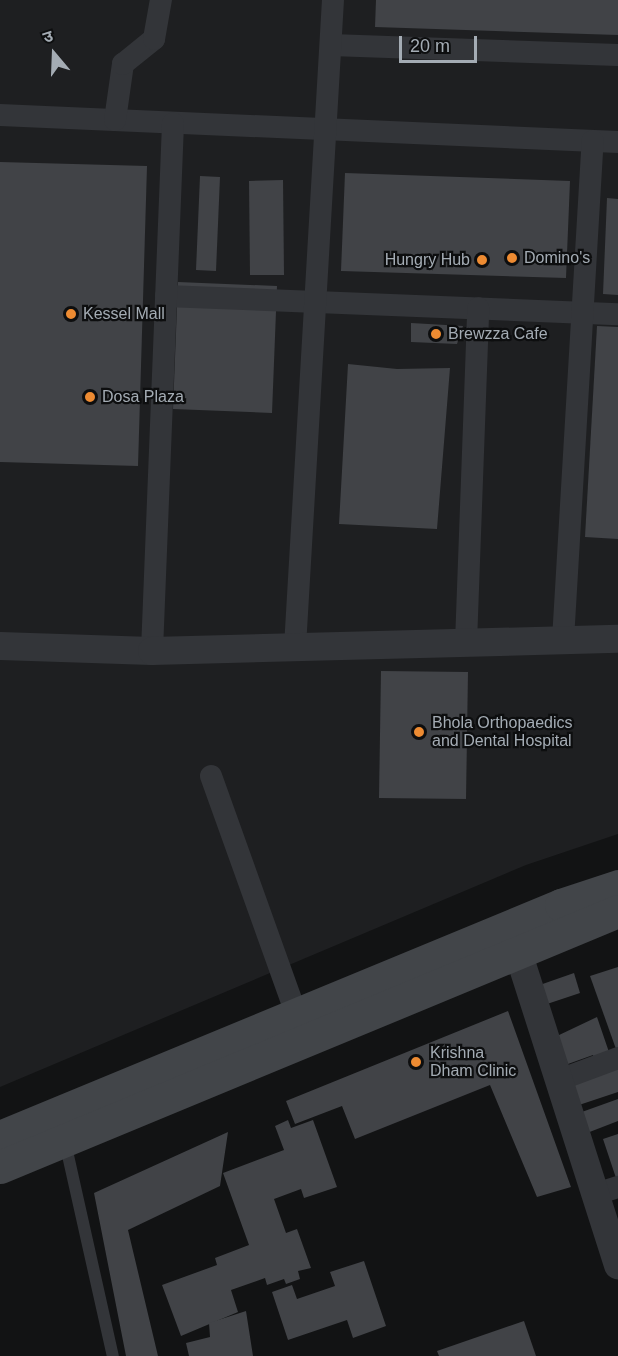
<!DOCTYPE html>
<meta charset="utf-8">
<style>
body{margin:0}
#map{position:relative;width:618px;height:1356px;overflow:hidden;background:#121314;font-family:Arial,"Noto Sans Devanagari",sans-serif}
div>[style]{position:absolute}
.built>*{inset:0;background:#1e1f21}
.building>*{inset:0;background:#414347}
.service>*{height:12px;margin:-6px;padding:0 6px;transform-origin:6px;border-radius:6px;background:#333539}
.minor>*{height:22px;margin:-11px;padding:0 11px;transform-origin:11px;border-radius:11px;background:#333539}
.tertiary>*{height:28px;margin:-14px;padding:0 14px;transform-origin:14px;border-radius:14px;background:#333539}
.secondary>*{height:33px;margin:-16.5px;padding:0 16.5px;transform-origin:16.5px;border-radius:16.5px;background:#424549}
.dots>*{width:16px;height:16px;translate:-50% -50%;box-sizing:border-box;border:3px solid #0d0e0f;border-radius:50%}
span{translate:-50% -50%;white-space:nowrap;text-align:center;line-height:1.15;-webkit-text-stroke:4.5px #0d0e0f;paint-order:stroke}
.poi-label{font-size:16px;color:#a4acb4}
.left{translate:0 -50%;text-align:left}
.right{translate:-100% -50%;text-align:right}
.north{position:absolute;left:24px;top:24px;width:60px;height:60px;-webkit-text-stroke:4px #0d0e0f;paint-order:stroke;rotate:341deg;font-size:16px;font-weight:700;line-height:24px;text-align:center;color:#a4acb4}
.north::after{content:'';display:block;margin:auto;width:21px;height:27px;background:#a4acb4;clip-path:polygon(50% 0,100% 100%,50% 72%,0 100%)}
.scale{position:absolute;left:399px;top:36px;width:78px;height:27px;box-sizing:border-box;border:3px solid #a4acb4;border-top:0;padding-left:8px;font-size:18px;line-height:21px;white-space:nowrap;color:#a4acb4;-webkit-text-stroke:4px #0d0e0f;paint-order:stroke}
</style>
<div id="map">
<div class="built">
<i style="clip-path:polygon(0 0,618px 0,618px 834px,526px 865px,0 1087px)"></i>
</div>
<div class="building">
<i style="clip-path:polygon(376px 0,618px 0,618px 35px,375px 27px)"></i>
<i style="clip-path:polygon(0 162px,147px 166px,138px 466px,0 462px)"></i>
<i style="clip-path:polygon(345px 173px,570px 181px,566px 278px,341px 271px)"></i>
<i style="clip-path:polygon(200px 176px,220px 177px,216px 271px,196px 270px)"></i>
<i style="clip-path:polygon(283px 180px,284px 275px,250px 275px,249px 181px)"></i>
<i style="clip-path:polygon(607px 198px,618px 199px,618px 295px,603px 294px)"></i>
<i style="clip-path:polygon(178px 282px,277px 286px,272px 413px,173px 409px)"></i>
<i style="clip-path:polygon(411px 323px,463px 326px,457px 344px,411px 342px)"></i>
<i style="clip-path:polygon(597px 326px,618px 327px,618px 539px,585px 537px)"></i>
<i style="clip-path:polygon(348px 364px,397px 369px,450px 368px,437px 529px,339px 524px)"></i>
<i style="clip-path:polygon(381px 671px,468px 672px,466px 799px,379px 798px)"></i>
<i style="clip-path:polygon(618px 967px,618px 1048px,616px 1049px,590px 976px)"></i>
<i style="clip-path:polygon(574px 973px,580px 993px,541px 1006px,534px 987px)"></i>
<i style="clip-path:polygon(508px 1011px,571px 1187px,537px 1197px,490px 1085px,355px 1139px,342px 1106px,295px 1124px,286px 1101px)"></i>
<i style="clip-path:polygon(597px 1017px,610px 1055px,595px 1061px,593px 1055px,568px 1064px,557px 1036px)"></i>
<i style="clip-path:polygon(618px 1060px,618px 1092px,573px 1107px,564px 1078px)"></i>
<i style="clip-path:polygon(618px 1099px,618px 1121px,587px 1133px,579px 1113px)"></i>
<i style="clip-path:polygon(288px 1120px,291px 1128px,313px 1120px,337px 1187px,304px 1198px,301px 1189px,274px 1199px,286px 1233px,297px 1229px,311px 1268px,298px 1271px,300px 1279px,286px 1284px,284px 1279px,267px 1285px,265px 1278px,231px 1290px,238px 1312px,181px 1336px,162px 1285px,217px 1265px,215px 1258px,249px 1245px,223px 1173px,284px 1150px,275px 1126px)"></i>
<i style="clip-path:polygon(228px 1132px,220px 1186px,128px 1230px,158px 1356px,126px 1356px,94px 1193px)"></i>
<i style="clip-path:polygon(618px 1134px,618px 1178px,616px 1178px,603px 1139px)"></i>
<i style="clip-path:polygon(364px 1261px,386px 1326px,353px 1338px,347px 1320px,288px 1340px,272px 1292px,292px 1285px,297px 1299px,335px 1286px,330px 1272px)"></i>
<i style="clip-path:polygon(246px 1311px,253px 1356px,189px 1356px,186px 1343px,210px 1337px,209px 1323px)"></i>
<i style="clip-path:polygon(524px 1321px,536px 1356px,439px 1356px,437px 1351px)"></i>
</div>
<div class="service">
<i style="left:65px;top:1142px;width:219px;rotate:77.4deg"></i>
</div>
<div class="minor">
<i style="left:331px;top:45px;width:287px;rotate:2deg"></i>
<i style="left:0;top:115px;width:619px;rotate:2.5deg"></i>
<i style="left:115px;top:120px;width:57px;rotate:-81.9deg"></i>
<i style="left:123px;top:64px;width:40px;rotate:-39deg"></i>
<i style="left:154px;top:39px;width:40px;rotate:-80deg"></i>
<i style="left:166px;top:296px;width:452px;rotate:2.3deg"></i>
<i style="left:563px;top:640px;width:500px;rotate:-86.6deg"></i>
<i style="left:466px;top:643px;width:335px;rotate:-87.9deg"></i>
<i style="left:295px;top:647px;width:648px;rotate:-86.64deg"></i>
<i style="left:152px;top:651px;width:528px;rotate:-87.72deg"></i>
<i style="left:211px;top:776px;width:253px;rotate:70.3deg"></i>
<i style="left:559px;top:1080px;width:63px;rotate:-20.4deg"></i>
<i style="left:596px;top:1194px;width:23px;rotate:-18deg"></i>
</div>
<div class="tertiary">
<i style="left:0;top:646px;width:152px;rotate:1.9deg"></i>
<i style="left:152px;top:651px;width:466px;rotate:-1.5deg"></i>
<i style="left:511px;top:930px;width:352px;rotate:72.3deg"></i>
</div>
<div class="secondary">
<i style="left:0;top:1137px;width:607px;rotate:-22.47deg"></i>
<i style="left:561px;top:905px;width:60px;rotate:-18.4deg"></i>
<i style="left:0;top:1167px;width:669px;rotate:-22.5deg"></i>
</div>
<div class="dots">
<i style="left:512px;top:258px;background:#ed8b32"></i>
<i style="left:482px;top:260px;background:#ed8b32"></i>
<i style="left:71px;top:314px;background:#ed8b32"></i>
<i style="left:436px;top:334px;background:#ed8b32"></i>
<i style="left:90px;top:397px;background:#ed8b32"></i>
<i style="left:419px;top:732px;background:#ed8b32"></i>
<i style="left:416px;top:1062px;background:#ed8b32"></i>
</div>
<div class="poi-label">
<span class="left" style="left:524px;top:258px">Domino's</span>
<span class="right" style="left:470px;top:260px">Hungry Hub</span>
<span class="left" style="left:83px;top:314px">Kessel Mall</span>
<span class="left" style="left:448px;top:334px">Brewzza Cafe</span>
<span class="left" style="left:102px;top:397px">Dosa Plaza</span>
<span class="left" style="left:432px;top:732px">Bhola Orthopaedics<br>and Dental Hospital</span>
<span class="left" style="left:430px;top:1062px">Krishna<br>Dham Clinic</span>
</div>
<div class="north">उ</div>
<div class="scale">20 m</div>
</div>
